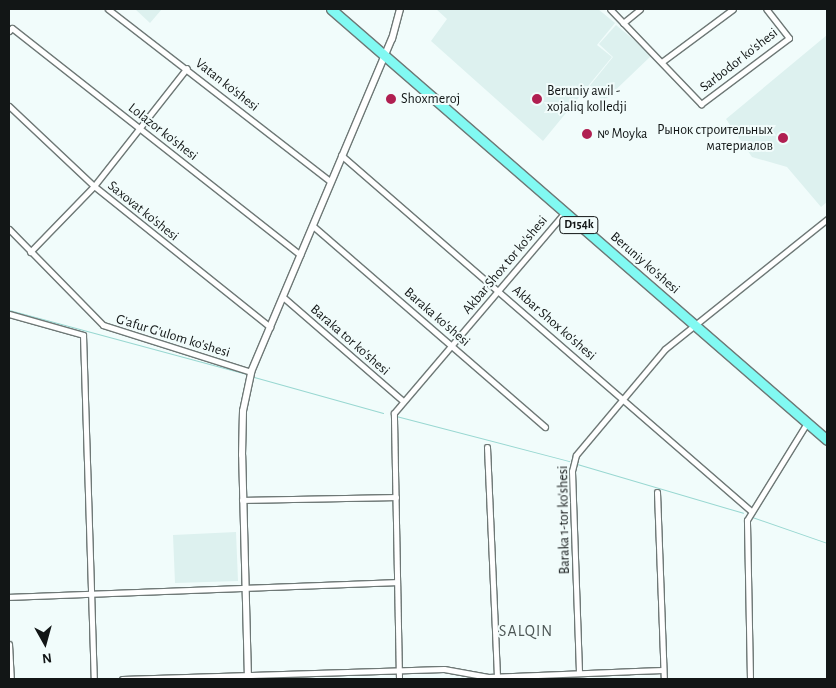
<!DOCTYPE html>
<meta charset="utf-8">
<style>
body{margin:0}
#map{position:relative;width:836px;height:688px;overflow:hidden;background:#f1fcfb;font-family:"Alegreya Sans",sans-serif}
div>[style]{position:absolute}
.built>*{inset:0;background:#ddf1ef}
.stream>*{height:1px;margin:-0.5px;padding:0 0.5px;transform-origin:0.5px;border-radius:0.5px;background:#98d7d1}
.roads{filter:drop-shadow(1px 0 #6e7876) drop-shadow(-1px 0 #6e7876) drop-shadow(0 1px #6e7876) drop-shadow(0 -1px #6e7876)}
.minor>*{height:5px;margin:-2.5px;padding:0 2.5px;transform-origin:2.5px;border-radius:2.5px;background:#fff}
.tertiary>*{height:6px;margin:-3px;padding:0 3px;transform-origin:3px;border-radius:3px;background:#fff}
.primary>*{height:9px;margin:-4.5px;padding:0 4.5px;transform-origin:4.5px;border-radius:4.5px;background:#81f9f2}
.dots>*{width:14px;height:14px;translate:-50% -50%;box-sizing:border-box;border:2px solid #f1fcfb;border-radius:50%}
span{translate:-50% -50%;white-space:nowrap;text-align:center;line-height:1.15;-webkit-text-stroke:4px #f1fcfb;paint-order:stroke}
.shield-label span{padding:1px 4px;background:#f1fcfb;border:1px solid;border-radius:4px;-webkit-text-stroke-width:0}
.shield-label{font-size:12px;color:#121616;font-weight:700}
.street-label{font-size:14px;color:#121616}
.poi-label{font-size:14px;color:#121616}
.left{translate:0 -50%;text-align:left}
.right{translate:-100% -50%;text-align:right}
.quarter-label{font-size:16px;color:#4d5655;letter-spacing:1px}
.frame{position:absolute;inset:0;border:10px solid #121616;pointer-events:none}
.north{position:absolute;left:20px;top:618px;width:50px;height:50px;-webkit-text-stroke:4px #f1fcfb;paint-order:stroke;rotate:173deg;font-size:14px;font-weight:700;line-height:20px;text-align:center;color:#121616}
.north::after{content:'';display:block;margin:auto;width:18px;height:22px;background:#121616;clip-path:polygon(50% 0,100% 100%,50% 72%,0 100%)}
</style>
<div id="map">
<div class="built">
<i style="clip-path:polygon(135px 9px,162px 9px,150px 23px)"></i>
<i style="clip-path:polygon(436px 9px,598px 9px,615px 23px,597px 45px,612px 57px,543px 141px,431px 41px,447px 19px)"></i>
<i style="clip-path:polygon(616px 25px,652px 55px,604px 101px,588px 88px,613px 57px,599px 44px)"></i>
<i style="clip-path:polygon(827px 35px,827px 202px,821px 207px,787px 167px,752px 157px,726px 119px)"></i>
<i style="clip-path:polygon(236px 532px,238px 581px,175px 583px,173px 535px)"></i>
</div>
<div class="stream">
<i style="left:9px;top:310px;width:245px;rotate:15.1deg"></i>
<i style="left:254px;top:377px;width:134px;rotate:15.6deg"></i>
<i style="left:396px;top:416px;width:179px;rotate:14.6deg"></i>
<i style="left:577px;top:464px;width:173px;rotate:16.4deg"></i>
<i style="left:752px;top:517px;width:79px;rotate:19.1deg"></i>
</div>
<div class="roads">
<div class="minor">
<i style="left:108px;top:9px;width:281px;rotate:37.8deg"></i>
<i style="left:610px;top:9px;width:132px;rotate:46.2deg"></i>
<i style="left:701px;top:104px;width:110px;rotate:-36.9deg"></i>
<i style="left:789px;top:38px;width:37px;rotate:-128deg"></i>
<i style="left:623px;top:23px;width:22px;rotate:-39deg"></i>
<i style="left:9px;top:31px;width:4px;rotate:-45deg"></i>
<i style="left:12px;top:28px;width:367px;rotate:38.2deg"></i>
<i style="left:663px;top:61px;width:87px;rotate:-36.6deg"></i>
<i style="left:9px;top:106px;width:117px;rotate:43.3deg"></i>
<i style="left:94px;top:186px;width:226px;rotate:38.7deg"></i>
<i style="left:341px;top:155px;width:542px;rotate:40.96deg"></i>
<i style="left:313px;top:226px;width:307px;rotate:40.9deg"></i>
<i style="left:9px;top:229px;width:134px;rotate:45.6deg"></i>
<i style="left:103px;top:325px;width:155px;rotate:17.6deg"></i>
<i style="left:30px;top:252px;width:92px;rotate:-45.9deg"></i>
<i style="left:94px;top:186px;width:150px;rotate:-51.8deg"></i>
<i style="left:283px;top:297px;width:157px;rotate:40.9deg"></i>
<i style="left:9px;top:314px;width:77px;rotate:15.8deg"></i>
<i style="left:83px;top:335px;width:344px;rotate:88.2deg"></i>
<i style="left:487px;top:447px;width:232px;rotate:87.5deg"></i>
<i style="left:657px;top:492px;width:187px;rotate:87.9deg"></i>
<i style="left:242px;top:500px;width:154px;rotate:-1.1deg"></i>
<i style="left:9px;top:597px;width:388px;rotate:-2.2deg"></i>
<i style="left:9px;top:644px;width:35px;rotate:87deg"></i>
<i style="left:579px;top:672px;width:201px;rotate:-92deg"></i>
<i style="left:572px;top:471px;width:16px;rotate:-76deg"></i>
<i style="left:576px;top:455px;width:138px;rotate:-50deg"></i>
<i style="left:665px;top:349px;width:208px;rotate:-38.7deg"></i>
<i style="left:122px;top:679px;width:322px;rotate:-1.8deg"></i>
<i style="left:444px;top:669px;width:45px;rotate:10.3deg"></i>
<i style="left:488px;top:677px;width:175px;rotate:-2.3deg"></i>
<i style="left:399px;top:679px;width:266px;rotate:-91.1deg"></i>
<i style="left:394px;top:413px;width:264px;rotate:-49.6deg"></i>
<i style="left:750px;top:679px;width:159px;rotate:-91.1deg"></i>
<i style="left:747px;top:520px;width:114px;rotate:-58.3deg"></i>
</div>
<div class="tertiary">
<i style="left:248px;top:679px;width:224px;rotate:-91.5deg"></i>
<i style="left:242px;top:455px;width:44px;rotate:-88.7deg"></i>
<i style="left:243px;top:411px;width:40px;rotate:-78deg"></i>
<i style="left:251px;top:372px;width:362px;rotate:-67.1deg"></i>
<i style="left:392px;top:39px;width:31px;rotate:-75deg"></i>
</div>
<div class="primary">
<i style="left:331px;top:9px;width:657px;rotate:40.99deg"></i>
</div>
</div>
<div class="dots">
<i style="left:391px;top:99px;background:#b01f51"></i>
<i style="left:537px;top:99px;background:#b01f51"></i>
<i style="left:587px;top:134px;background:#b01f51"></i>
<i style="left:783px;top:138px;background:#b01f51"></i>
</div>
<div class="shield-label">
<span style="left:579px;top:225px">D154k</span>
</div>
<div class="street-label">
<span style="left:739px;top:60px;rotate:-38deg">Sarbodor ko'shesi</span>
<span style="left:227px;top:85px;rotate:38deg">Vatan ko'shesi</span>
<span style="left:163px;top:132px;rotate:38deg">Lolazor ko'shesi</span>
<span style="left:143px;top:211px;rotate:39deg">Saxovat ko'shesi</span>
<span style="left:645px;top:263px;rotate:41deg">Beruniy ko'shesi</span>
<span style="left:505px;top:265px;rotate:-50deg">Akbar Shox tor ko'shesi</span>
<span style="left:437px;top:317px;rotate:41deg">Baraka ko'shesi</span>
<span style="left:554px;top:323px;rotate:41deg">Akbar Shox ko'shesi</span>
<span style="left:173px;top:336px;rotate:17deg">G'afur G'ulom ko'shesi</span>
<span style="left:350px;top:340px;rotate:41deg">Baraka tor ko'shesi</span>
<span style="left:564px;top:520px;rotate:-91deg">Baraka 1-tor ko'shesi</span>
</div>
<div class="poi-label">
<span class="left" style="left:547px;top:99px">Beruniy awil -<br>xojaliq kolledji</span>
<span class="left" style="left:401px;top:99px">Shoxmeroj</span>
<span class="right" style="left:773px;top:138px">Рынок строительных<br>материалов</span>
<span class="left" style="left:597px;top:134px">№ Moyka</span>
</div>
<div class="quarter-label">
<span style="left:526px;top:631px">SALQIN</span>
</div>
<div class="frame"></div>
<div class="north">N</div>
</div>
